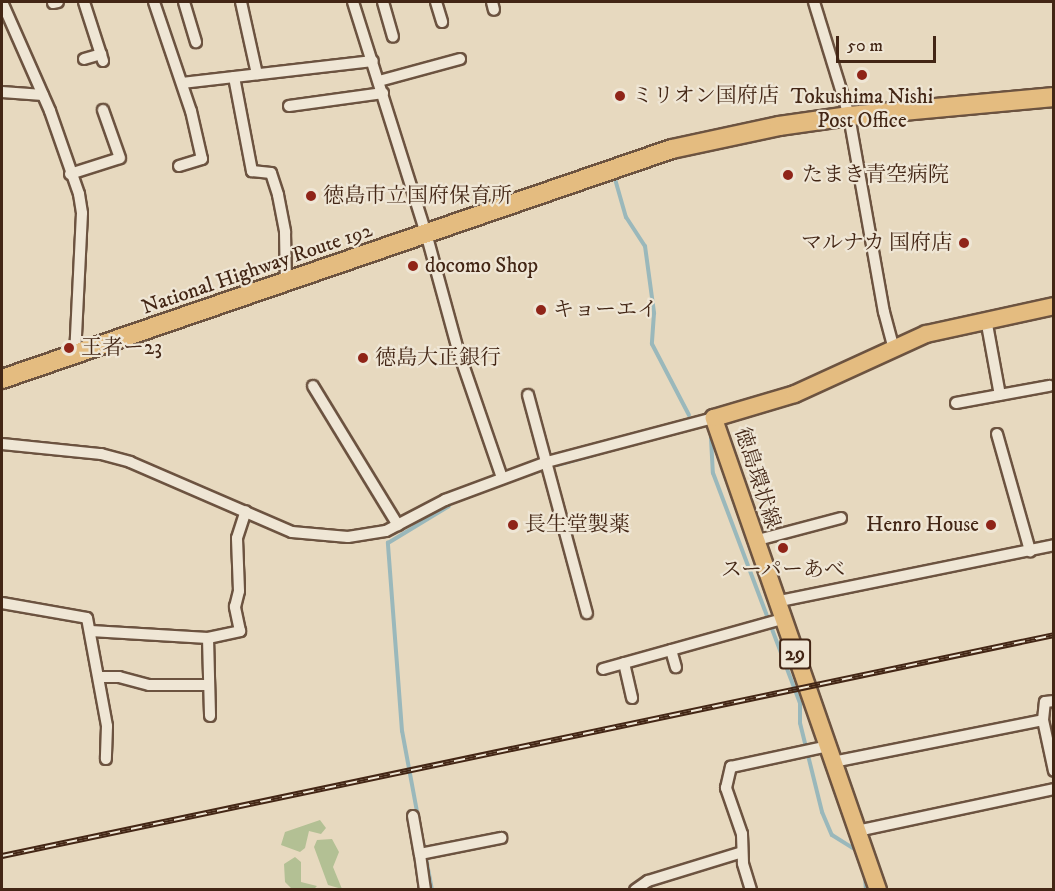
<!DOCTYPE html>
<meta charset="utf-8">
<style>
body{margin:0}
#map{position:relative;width:1055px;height:891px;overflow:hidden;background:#e7d9bf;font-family:"IM FELL DW Pica","Noto Serif JP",serif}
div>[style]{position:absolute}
.green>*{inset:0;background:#b3c094}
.stream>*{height:4px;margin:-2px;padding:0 2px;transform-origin:2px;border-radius:2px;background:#9ab8bb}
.roads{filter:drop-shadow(2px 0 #6c5340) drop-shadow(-2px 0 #6c5340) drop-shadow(0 2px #6c5340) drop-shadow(0 -2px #6c5340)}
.minor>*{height:10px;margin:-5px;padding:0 5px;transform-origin:5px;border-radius:5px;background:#efe6d5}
.primary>*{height:16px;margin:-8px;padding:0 8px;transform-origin:8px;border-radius:8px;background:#e4bc80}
.trunk>*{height:18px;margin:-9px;padding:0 9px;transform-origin:9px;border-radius:9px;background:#e4bc80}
.rail>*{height:6px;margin-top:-3px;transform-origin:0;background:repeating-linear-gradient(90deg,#efe6d5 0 11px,#432615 0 22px);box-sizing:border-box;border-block:2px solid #432615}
.dots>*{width:16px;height:16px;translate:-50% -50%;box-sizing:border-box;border:3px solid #efe6d5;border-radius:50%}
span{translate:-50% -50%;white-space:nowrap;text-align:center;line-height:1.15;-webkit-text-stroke:4.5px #efe6d5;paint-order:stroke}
.shield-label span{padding:2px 4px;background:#efe6d5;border:2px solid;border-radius:4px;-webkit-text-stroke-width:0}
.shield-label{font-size:20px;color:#432615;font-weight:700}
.poi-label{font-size:21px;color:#432615}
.left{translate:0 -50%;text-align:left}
.right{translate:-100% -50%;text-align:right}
.street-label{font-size:21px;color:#432615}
.frame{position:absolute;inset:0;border:3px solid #432615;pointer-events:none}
.scale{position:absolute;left:836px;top:36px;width:100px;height:27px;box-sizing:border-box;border:3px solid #432615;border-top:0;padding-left:8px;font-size:18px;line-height:21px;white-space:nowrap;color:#432615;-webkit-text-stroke:4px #efe6d5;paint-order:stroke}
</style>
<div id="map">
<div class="green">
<i style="clip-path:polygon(320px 820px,326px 828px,321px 834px,309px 831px,305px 848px,300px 852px,281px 845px,285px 832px)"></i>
<i style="clip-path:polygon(332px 839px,339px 852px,333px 867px,342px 889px,328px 885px,314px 847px,317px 840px)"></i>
<i style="clip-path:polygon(295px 857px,301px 862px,301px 882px,317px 886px,314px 889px,292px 889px,285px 882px,284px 864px)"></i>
</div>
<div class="stream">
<i style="left:615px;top:179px;width:40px;rotate:74deg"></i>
<i style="left:626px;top:217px;width:35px;rotate:57deg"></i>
<i style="left:645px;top:246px;width:68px;rotate:82.3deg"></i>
<i style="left:654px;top:313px;width:31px;rotate:94deg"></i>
<i style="left:652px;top:344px;width:80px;rotate:62.5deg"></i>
<i style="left:711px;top:438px;width:35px;rotate:87deg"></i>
<i style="left:713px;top:473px;width:246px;rotate:69.3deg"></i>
<i style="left:800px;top:703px;width:20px;rotate:90deg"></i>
<i style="left:800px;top:723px;width:92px;rotate:76.1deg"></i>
<i style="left:822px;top:812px;width:25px;rotate:67deg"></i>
<i style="left:832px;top:835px;width:28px;rotate:32deg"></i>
<i style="left:557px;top:465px;width:39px;rotate:-15deg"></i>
<i style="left:531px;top:474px;width:11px;rotate:-22deg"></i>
<i style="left:418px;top:817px;width:87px;rotate:-100.5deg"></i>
<i style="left:402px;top:731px;width:189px;rotate:-94.3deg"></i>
<i style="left:388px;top:543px;width:71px;rotate:-31.2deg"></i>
<i style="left:423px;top:842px;width:49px;rotate:79.4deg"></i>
<i style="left:865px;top:876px;width:14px;rotate:86deg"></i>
</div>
<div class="roads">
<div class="minor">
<i style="left:2px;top:2px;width:119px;rotate:66.2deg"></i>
<i style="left:50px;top:111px;width:88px;rotate:70.7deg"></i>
<i style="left:79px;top:194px;width:19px;rotate:81deg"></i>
<i style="left:82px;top:213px;width:143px;rotate:92.8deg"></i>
<i style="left:84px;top:2px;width:62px;rotate:72.1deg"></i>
<i style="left:154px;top:2px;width:115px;rotate:71.3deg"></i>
<i style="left:191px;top:111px;width:49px;rotate:77.1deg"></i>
<i style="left:202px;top:159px;width:24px;rotate:163deg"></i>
<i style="left:184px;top:2px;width:42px;rotate:73.3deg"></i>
<i style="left:241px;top:2px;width:74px;rotate:77.5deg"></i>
<i style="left:353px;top:2px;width:242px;rotate:72.5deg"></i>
<i style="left:426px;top:233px;width:121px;rotate:74.7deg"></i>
<i style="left:458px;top:350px;width:135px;rotate:71deg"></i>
<i style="left:383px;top:2px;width:36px;rotate:74deg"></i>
<i style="left:436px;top:2px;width:21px;rotate:73deg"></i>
<i style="left:492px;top:2px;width:8px;rotate:76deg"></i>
<i style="left:814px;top:2px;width:119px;rotate:72.9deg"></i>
<i style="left:849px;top:116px;width:199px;rotate:79.9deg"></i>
<i style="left:884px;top:312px;width:39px;rotate:75deg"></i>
<i style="left:53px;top:3px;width:5px;rotate:-11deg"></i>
<i style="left:84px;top:59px;width:18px;rotate:-16deg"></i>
<i style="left:234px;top:77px;width:96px;rotate:79.2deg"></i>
<i style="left:252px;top:171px;width:19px;rotate:6deg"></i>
<i style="left:271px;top:173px;width:23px;rotate:72deg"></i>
<i style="left:278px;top:195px;width:38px;rotate:79deg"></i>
<i style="left:285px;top:232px;width:51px;rotate:88.9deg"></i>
<i style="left:379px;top:81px;width:84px;rotate:-15.2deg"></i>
<i style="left:182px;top:83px;width:192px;rotate:-6.6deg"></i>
<i style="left:2px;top:92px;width:41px;rotate:4.2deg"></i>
<i style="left:289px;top:106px;width:95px;rotate:-7.9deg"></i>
<i style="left:70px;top:174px;width:52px;rotate:-17.7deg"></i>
<i style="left:120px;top:158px;width:51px;rotate:-109.5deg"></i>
<i style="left:986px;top:319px;width:77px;rotate:79.6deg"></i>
<i style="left:313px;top:386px;width:163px;rotate:58.6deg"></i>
<i style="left:528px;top:395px;width:226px;rotate:74.9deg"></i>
<i style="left:956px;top:403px;width:95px;rotate:-10.4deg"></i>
<i style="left:997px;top:434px;width:122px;rotate:74.2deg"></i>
<i style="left:2px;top:444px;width:100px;rotate:5.8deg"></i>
<i style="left:101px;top:454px;width:30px;rotate:15deg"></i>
<i style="left:130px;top:462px;width:176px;rotate:23.4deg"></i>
<i style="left:292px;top:532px;width:56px;rotate:5.1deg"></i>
<i style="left:348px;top:537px;width:38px;rotate:-9deg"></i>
<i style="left:386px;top:531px;width:67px;rotate:-27.7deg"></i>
<i style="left:445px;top:500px;width:109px;rotate:-20.4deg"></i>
<i style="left:547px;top:462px;width:173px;rotate:-14.8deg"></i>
<i style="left:754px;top:541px;width:90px;rotate:-14.8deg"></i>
<i style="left:775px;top:602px;width:285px;rotate:-11.5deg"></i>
<i style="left:2px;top:603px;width:86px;rotate:10deg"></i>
<i style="left:87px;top:618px;width:110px;rotate:79.5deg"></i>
<i style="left:107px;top:726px;width:33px;rotate:92deg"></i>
<i style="left:91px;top:631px;width:117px;rotate:3.4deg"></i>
<i style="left:208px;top:638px;width:33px;rotate:-12deg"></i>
<i style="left:240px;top:631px;width:25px;rotate:-102deg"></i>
<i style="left:235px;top:607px;width:16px;rotate:-76deg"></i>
<i style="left:239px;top:591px;width:53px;rotate:-92.2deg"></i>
<i style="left:237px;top:538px;width:28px;rotate:-72deg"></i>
<i style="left:208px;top:638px;width:78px;rotate:88.5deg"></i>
<i style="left:671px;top:650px;width:18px;rotate:74deg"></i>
<i style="left:624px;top:663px;width:36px;rotate:77deg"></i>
<i style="left:603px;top:669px;width:186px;rotate:-15.6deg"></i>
<i style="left:100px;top:677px;width:19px"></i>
<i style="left:119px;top:677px;width:31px;rotate:15deg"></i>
<i style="left:149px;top:685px;width:60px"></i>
<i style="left:1043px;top:720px;width:18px;rotate:-84deg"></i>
<i style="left:1045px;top:702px;width:9px;rotate:-6deg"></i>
<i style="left:833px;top:762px;width:214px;rotate:-11.3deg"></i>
<i style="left:1043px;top:720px;width:52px;rotate:77.8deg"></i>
<i style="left:413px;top:816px;width:39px;rotate:80deg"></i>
<i style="left:857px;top:831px;width:201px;rotate:-12deg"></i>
<i style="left:425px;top:890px;width:36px;rotate:-98deg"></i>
<i style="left:420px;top:854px;width:83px;rotate:-11.2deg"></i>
<i style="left:635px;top:890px;width:16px;rotate:-35deg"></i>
<i style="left:648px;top:881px;width:98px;rotate:-17.1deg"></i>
<i style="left:751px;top:890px;width:28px;rotate:-107deg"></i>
<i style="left:743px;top:863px;width:29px;rotate:-92deg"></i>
<i style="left:742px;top:834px;width:49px;rotate:-109.2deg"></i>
<i style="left:726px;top:788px;width:22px;rotate:-77deg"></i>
<i style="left:731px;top:767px;width:99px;rotate:-12.2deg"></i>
</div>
<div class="primary">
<i style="left:878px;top:890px;width:500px;rotate:-109.2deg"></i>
<i style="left:714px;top:418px;width:84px;rotate:-16.5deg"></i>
<i style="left:795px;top:394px;width:144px;rotate:-24.6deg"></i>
<i style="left:926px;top:334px;width:131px;rotate:-12.3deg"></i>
</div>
<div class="trunk">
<i style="left:2px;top:379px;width:708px;rotate:-18.95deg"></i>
<i style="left:672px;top:149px;width:109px;rotate:-12.1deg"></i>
<i style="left:779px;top:126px;width:71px;rotate:-8.1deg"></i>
<i style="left:849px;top:116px;width:206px;rotate:-5.3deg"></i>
</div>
</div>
<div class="rail">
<i style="left:2px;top:856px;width:1075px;rotate:-11.86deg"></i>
</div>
<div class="dots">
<i style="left:862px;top:75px;background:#8f2418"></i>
<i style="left:620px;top:96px;background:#8f2418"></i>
<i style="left:788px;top:175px;background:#8f2418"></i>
<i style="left:311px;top:196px;background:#8f2418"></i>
<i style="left:964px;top:243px;background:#8f2418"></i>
<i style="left:413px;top:266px;background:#8f2418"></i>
<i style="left:541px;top:310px;background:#8f2418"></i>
<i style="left:69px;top:348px;background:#8f2418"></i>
<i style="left:363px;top:358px;background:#8f2418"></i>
<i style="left:513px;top:525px;background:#8f2418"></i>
<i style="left:991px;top:525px;background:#8f2418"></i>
<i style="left:783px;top:548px;background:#8f2418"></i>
</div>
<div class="shield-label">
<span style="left:795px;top:654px">29</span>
</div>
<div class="poi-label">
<span class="left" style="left:632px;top:96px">ミリオン国府店</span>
<span style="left:862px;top:109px">Tokushima Nishi<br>Post Office</span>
<span class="left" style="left:802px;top:175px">たまき青空病院</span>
<span class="left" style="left:323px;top:196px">徳島市立国府保育所</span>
<span class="right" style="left:952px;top:243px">マルナカ 国府店</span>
<span class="left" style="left:425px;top:266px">docomo Shop</span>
<span class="left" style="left:553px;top:310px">キョーエイ</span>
<span class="left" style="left:81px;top:348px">王者ー23</span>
<span class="left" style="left:375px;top:358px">徳島大正銀行</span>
<span class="left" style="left:525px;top:525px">長生堂製薬</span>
<span class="right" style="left:979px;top:525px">Henro House</span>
<span style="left:783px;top:570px">スーパーあべ</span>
</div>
<div class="street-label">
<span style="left:257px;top:269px;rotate:-19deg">National Highway Route 192</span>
<span style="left:757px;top:478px;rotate:72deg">徳島環状線</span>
</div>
<div class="frame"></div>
<div class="scale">50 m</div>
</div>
